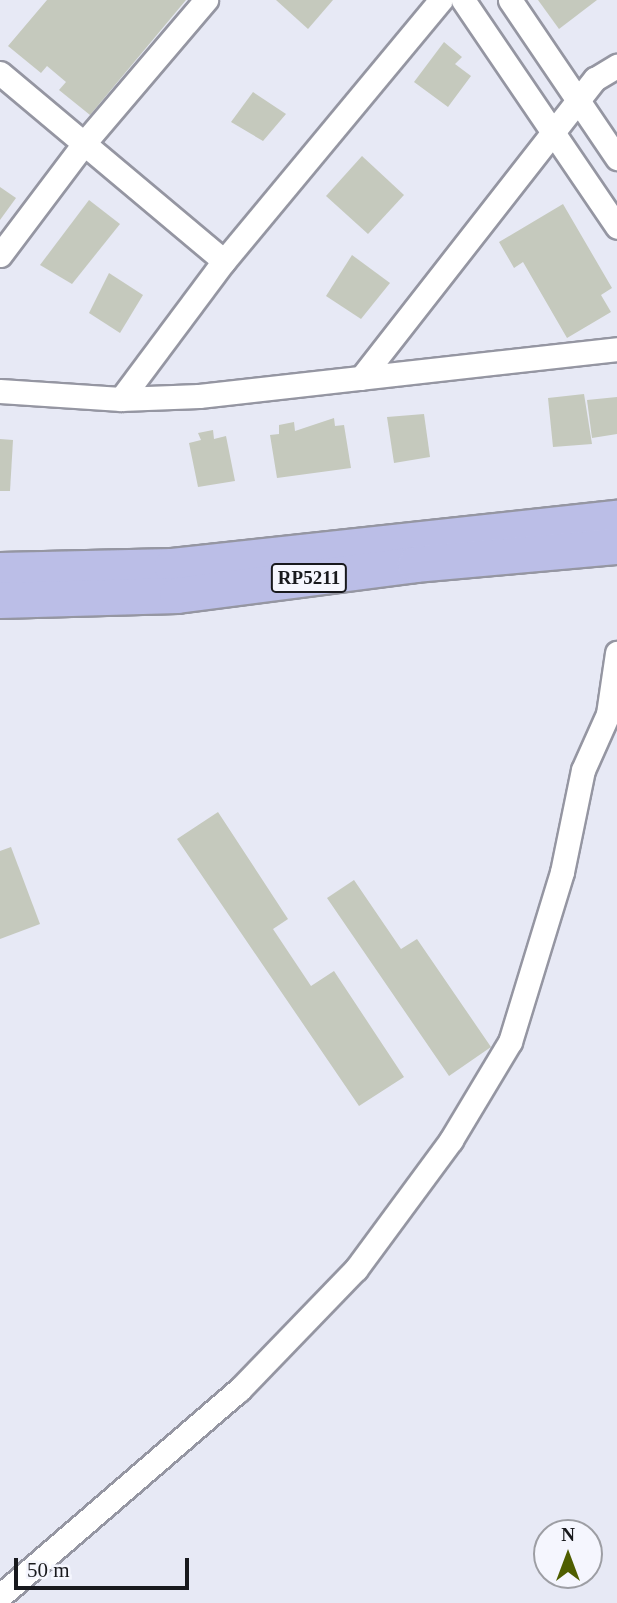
<!DOCTYPE html>
<style>
body{margin:0}
#map{position:relative;width:617px;height:1603px;overflow:hidden;background:#e7e9f5;font-family:Georgia,serif}
div>[style]{position:absolute}
.building>*{inset:0;background:#c5c9bd}
.roads{filter:drop-shadow(2px 0 #9596a2) drop-shadow(-2px 0 #9596a2) drop-shadow(0 2px #9596a2) drop-shadow(0 -2px #9596a2)}
.minor>*{height:23px;margin:-11.5px;padding:0 11.5px;transform-origin:11.5px;border-radius:11.5px;background:#fff}
.primary>*{height:35px;margin:-17.5px;padding:0 17.5px;transform-origin:17.5px;border-radius:17.5px;background:#bbbee7}
span{translate:-50% -50%;white-space:nowrap;text-align:center;line-height:1.15;-webkit-text-stroke:7px #f5f6fe;paint-order:stroke}
.shield-label span{padding:2px 5px;background:#f5f6fe;border:2px solid;border-radius:5px;-webkit-text-stroke-width:0}
.shield-label{font-size:19px;color:#18191d;font-weight:700}
.north{position:absolute;left:533px;top:1519px;width:70px;height:70px;box-sizing:border-box;background:#f5f6fe;border:2px solid #9d9ea4;border-radius:50%;rotate:0deg;font-size:19px;font-weight:700;line-height:28px;text-align:center;color:#18191d}
.north::after{content:'';display:block;margin:auto;width:24px;height:32px;background:#4f5e00;clip-path:polygon(50% 0,100% 100%,50% 72%,0 100%)}
.scale{position:absolute;left:14px;top:1558px;width:175px;height:32px;box-sizing:border-box;border:4px solid #18191d;border-top:0;padding-left:9px;font-size:21px;line-height:24px;white-space:nowrap;color:#18191d;-webkit-text-stroke:5px #f5f6fe;paint-order:stroke}
</style>
<div id="map">
<div class="building">
<i style="clip-path:polygon(47px 0,186px 0,90px 115px,59px 90px,66px 82px,47px 66px,41px 73px,8px 46px)"></i>
<i style="clip-path:polygon(276px 0,333px 0,308px 29px)"></i>
<i style="clip-path:polygon(538px 0,597px 0,559px 29px)"></i>
<i style="clip-path:polygon(444px 42px,462px 57px,455px 64px,471px 76px,448px 107px,414px 82px)"></i>
<i style="clip-path:polygon(253px 92px,286px 114px,263px 141px,231px 122px)"></i>
<i style="clip-path:polygon(362px 156px,404px 195px,368px 234px,326px 196px)"></i>
<i style="clip-path:polygon(0 187px,16px 198px,0 220px)"></i>
<i style="clip-path:polygon(89px 200px,120px 224px,72px 284px,40px 265px)"></i>
<i style="clip-path:polygon(563px 204px,612px 288px,601px 295px,611px 312px,567px 338px,523px 262px,514px 268px,499px 242px)"></i>
<i style="clip-path:polygon(352px 255px,390px 283px,361px 319px,326px 296px)"></i>
<i style="clip-path:polygon(109px 273px,143px 295px,120px 333px,89px 313px)"></i>
<i style="clip-path:polygon(584px 394px,592px 444px,553px 447px,548px 398px)"></i>
<i style="clip-path:polygon(617px 397px,617px 434px,592px 438px,587px 400px)"></i>
<i style="clip-path:polygon(424px 414px,430px 457px,394px 463px,387px 417px)"></i>
<i style="clip-path:polygon(334px 418px,335px 426px,344px 425px,351px 468px,277px 478px,270px 435px,279px 434px,279px 425px,294px 422px,295px 431px)"></i>
<i style="clip-path:polygon(213px 430px,214px 439px,226px 436px,235px 481px,198px 487px,189px 443px,201px 440px,198px 433px)"></i>
<i style="clip-path:polygon(0 439px,13px 440px,10px 491px,0 491px)"></i>
<i style="clip-path:polygon(218px 812px,288px 919px,273px 929px,311px 986px,334px 971px,404px 1077px,359px 1106px,177px 839px)"></i>
<i style="clip-path:polygon(11px 847px,40px 924px,0 939px,0 851px)"></i>
<i style="clip-path:polygon(354px 880px,401px 949px,417px 939px,491px 1047px,449px 1076px,327px 898px)"></i>
</div>
<div class="roads">
<div class="minor">
<i style="left:463px;top:0;width:274px;rotate:55.8deg"></i>
<i style="left:510px;top:0;width:191px;rotate:55.9deg"></i>
<i style="left:0;top:73px;width:292px;rotate:40deg"></i>
<i style="left:0;top:255px;width:141px;rotate:-53deg"></i>
<i style="left:85px;top:142px;width:187px;rotate:-49.6deg"></i>
<i style="left:361px;top:378px;width:380px;rotate:-52deg"></i>
<i style="left:595px;top:79px;width:26px;rotate:-31deg"></i>
<i style="left:0;top:391px;width:121px;rotate:3.8deg"></i>
<i style="left:121px;top:399px;width:78px;rotate:-2.2deg"></i>
<i style="left:199px;top:396px;width:421px;rotate:-6.4deg"></i>
<i style="left:121px;top:399px;width:172px;rotate:-53.3deg"></i>
<i style="left:224px;top:261px;width:339px;rotate:-50.3deg"></i>
<i style="left:0;top:1596px;width:316px;rotate:-40.8deg"></i>
<i style="left:239px;top:1390px;width:168px;rotate:-46deg"></i>
<i style="left:356px;top:1269px;width:160px;rotate:-53.6deg"></i>
<i style="left:451px;top:1140px;width:114px;rotate:-59deg"></i>
<i style="left:510px;top:1042px;width:178px;rotate:-73deg"></i>
<i style="left:562px;top:872px;width:104px;rotate:-78.4deg"></i>
<i style="left:583px;top:770px;width:61px;rotate:-65.9deg"></i>
<i style="left:608px;top:714px;width:62px;rotate:-81.6deg"></i>
</div>
<div class="primary">
<i style="left:0;top:570px;width:172px;rotate:-1.3deg"></i>
<i style="left:172px;top:566px;width:448px;rotate:-6.2deg"></i>
<i style="left:0;top:600px;width:177px;rotate:-1.6deg"></i>
<i style="left:177px;top:595px;width:240px;rotate:-7.4deg"></i>
<i style="left:415px;top:564px;width:203px;rotate:-5.1deg"></i>
</div>
</div>
<div class="shield-label">
<span style="left:309px;top:578px">RP5211</span>
</div>
<div class="north">N</div>
<div class="scale">50 m</div>
</div>
